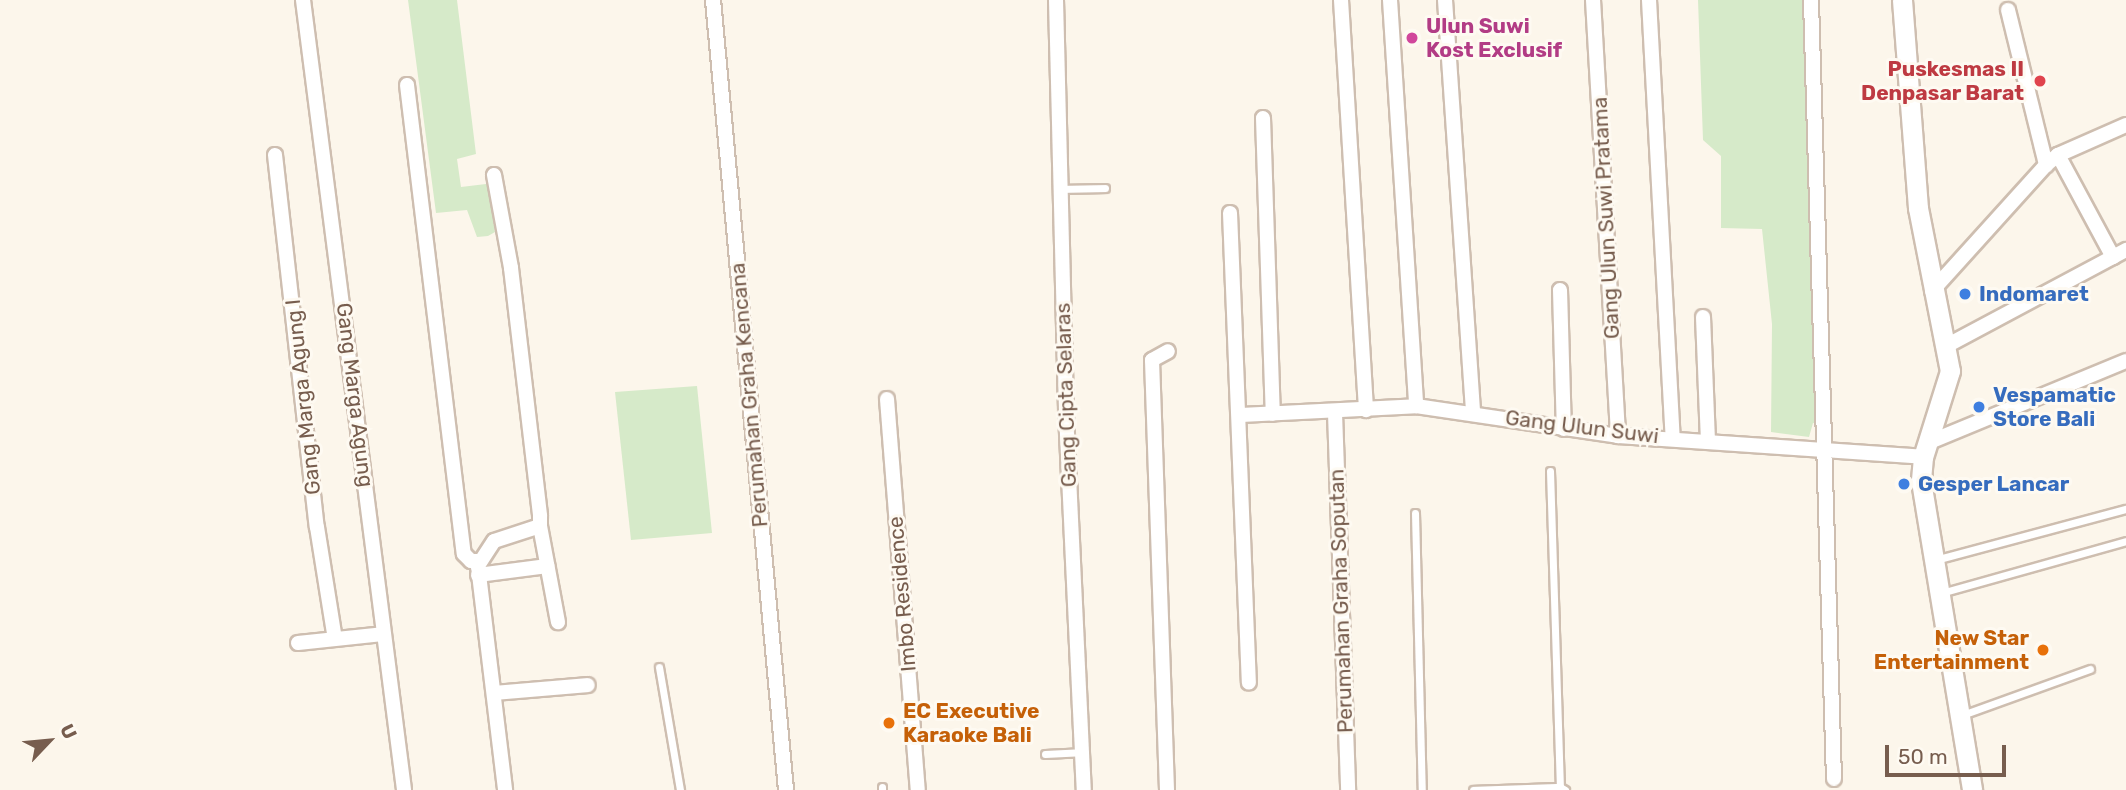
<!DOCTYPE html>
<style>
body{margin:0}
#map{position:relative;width:2126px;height:790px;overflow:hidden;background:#fcf6eb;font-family:Rubik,sans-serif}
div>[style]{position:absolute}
.green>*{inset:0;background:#d6eac9}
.roads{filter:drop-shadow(2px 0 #cebeb0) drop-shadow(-2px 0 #cebeb0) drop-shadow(0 2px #cebeb0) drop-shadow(0 -2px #cebeb0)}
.lane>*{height:7px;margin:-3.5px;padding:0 3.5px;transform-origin:3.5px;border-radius:3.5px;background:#fff}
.street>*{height:14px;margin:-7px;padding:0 7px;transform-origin:7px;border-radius:7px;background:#fff}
.secondary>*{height:19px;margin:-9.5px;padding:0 9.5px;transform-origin:9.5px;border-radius:9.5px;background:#fff}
.dots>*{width:19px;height:19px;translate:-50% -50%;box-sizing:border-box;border:4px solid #fefaf2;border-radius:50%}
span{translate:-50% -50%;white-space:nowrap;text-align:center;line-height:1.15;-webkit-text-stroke:6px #fefaf2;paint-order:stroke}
.hotel-label{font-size:21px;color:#b23c85;font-weight:700}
.left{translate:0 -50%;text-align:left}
.health-label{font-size:21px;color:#be3a42;font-weight:700}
.right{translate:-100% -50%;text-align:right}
.street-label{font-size:21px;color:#775d4e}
.shop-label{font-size:21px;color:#366cbe;font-weight:700}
.food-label{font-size:21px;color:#c56008;font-weight:700}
.north{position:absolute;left:14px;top:706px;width:70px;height:70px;-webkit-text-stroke:5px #fefaf2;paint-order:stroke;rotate:64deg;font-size:19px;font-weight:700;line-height:28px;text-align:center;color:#775d4e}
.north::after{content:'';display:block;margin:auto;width:24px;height:32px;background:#775d4e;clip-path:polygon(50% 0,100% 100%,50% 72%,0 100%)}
.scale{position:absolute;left:1885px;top:745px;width:121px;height:32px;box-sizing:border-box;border:4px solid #775d4e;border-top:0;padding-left:9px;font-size:21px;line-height:24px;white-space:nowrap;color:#775d4e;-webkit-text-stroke:5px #fefaf2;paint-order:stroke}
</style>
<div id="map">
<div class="green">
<i style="clip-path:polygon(408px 0,457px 0,476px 154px,457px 159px,461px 187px,486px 184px,488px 188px,495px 232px,488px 236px,477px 237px,467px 210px,436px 213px)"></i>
<i style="clip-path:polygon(1698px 0,1803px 0,1820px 424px,1813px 423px,1809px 437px,1771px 432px,1772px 324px,1762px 229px,1721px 228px,1721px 156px,1703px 140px)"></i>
<i style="clip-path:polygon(697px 386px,712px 533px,631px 540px,615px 392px)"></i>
</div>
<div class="roads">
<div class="lane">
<i style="left:1061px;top:189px;width:44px;rotate:-1.3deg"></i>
<i style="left:1550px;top:471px;width:316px;rotate:88.2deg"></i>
<i style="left:1560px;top:787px;width:6px;rotate:31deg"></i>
<i style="left:1415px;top:513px;width:277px;rotate:88.6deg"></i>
<i style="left:1935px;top:560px;width:198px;rotate:-15deg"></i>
<i style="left:1941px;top:593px;width:192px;rotate:-15.7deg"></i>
<i style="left:659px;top:667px;width:125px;rotate:80.3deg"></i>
<i style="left:1962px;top:715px;width:136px;rotate:-19.8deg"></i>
<i style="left:1045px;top:754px;width:35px;rotate:-3deg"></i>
<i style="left:882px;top:787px;width:3px;rotate:90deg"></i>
<i style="left:1473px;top:790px;width:87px;rotate:-2deg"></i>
</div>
<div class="street">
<i style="left:303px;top:0;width:796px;rotate:82.71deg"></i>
<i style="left:713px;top:0;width:793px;rotate:84.72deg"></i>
<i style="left:1056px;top:0;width:413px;rotate:88.6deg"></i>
<i style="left:1066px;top:413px;width:377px;rotate:87.3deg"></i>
<i style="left:1341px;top:0;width:411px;rotate:86.5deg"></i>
<i style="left:1390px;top:0;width:407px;rotate:86.3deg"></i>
<i style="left:1445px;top:0;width:415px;rotate:86.1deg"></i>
<i style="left:1593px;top:0;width:437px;rotate:86.7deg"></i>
<i style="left:1649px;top:0;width:439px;rotate:86.9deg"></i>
<i style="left:1811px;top:0;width:779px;rotate:88.31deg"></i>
<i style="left:2008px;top:10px;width:160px;rotate:76.2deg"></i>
<i style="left:407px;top:85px;width:472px;rotate:83.1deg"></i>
<i style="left:464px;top:554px;width:10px;rotate:45deg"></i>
<i style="left:471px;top:561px;width:8px"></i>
<i style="left:1263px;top:118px;width:296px;rotate:88.1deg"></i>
<i style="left:275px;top:155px;width:374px;rotate:83.6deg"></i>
<i style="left:317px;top:527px;width:113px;rotate:80.9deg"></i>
<i style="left:2058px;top:155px;width:116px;rotate:61.7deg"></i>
<i style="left:494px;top:175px;width:95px;rotate:79.6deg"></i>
<i style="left:511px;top:268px;width:250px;rotate:83.3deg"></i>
<i style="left:540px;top:516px;width:10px;rotate:90deg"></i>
<i style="left:540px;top:526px;width:48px;rotate:161.9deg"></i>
<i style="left:494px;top:541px;width:30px;rotate:123deg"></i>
<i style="left:478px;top:566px;width:226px;rotate:83.1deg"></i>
<i style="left:1230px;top:213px;width:470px;rotate:87.7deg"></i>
<i style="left:1560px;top:290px;width:139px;rotate:88.4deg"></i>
<i style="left:1932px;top:291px;width:170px;rotate:-47.9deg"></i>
<i style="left:2046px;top:165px;width:16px;rotate:-40deg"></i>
<i style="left:2058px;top:155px;width:74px;rotate:-23.8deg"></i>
<i style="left:1703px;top:317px;width:125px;rotate:87.7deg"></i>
<i style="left:1948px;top:345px;width:202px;rotate:-28.1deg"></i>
<i style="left:887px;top:399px;width:392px;rotate:85.5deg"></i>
<i style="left:1335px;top:413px;width:377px;rotate:88deg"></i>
<i style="left:1241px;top:415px;width:175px;rotate:-2.9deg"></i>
<i style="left:1416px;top:406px;width:204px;rotate:8.4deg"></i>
<i style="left:1618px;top:436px;width:306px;rotate:3.9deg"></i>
<i style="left:1927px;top:443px;width:215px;rotate:-22.4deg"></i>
<i style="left:540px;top:526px;width:98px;rotate:79.4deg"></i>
<i style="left:478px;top:575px;width:70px;rotate:-7.4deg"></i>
<i style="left:298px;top:643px;width:85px;rotate:-6deg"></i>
<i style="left:495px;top:693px;width:93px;rotate:-4.9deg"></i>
<i style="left:1167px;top:790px;width:430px;rotate:-92deg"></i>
<i style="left:1152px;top:360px;width:18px;rotate:-29deg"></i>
</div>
<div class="secondary">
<i style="left:1902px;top:0;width:209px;rotate:85.6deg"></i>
<i style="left:1918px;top:208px;width:166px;rotate:78.9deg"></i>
<i style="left:1950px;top:371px;width:90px;rotate:107.4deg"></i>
<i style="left:1923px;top:457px;width:24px;rotate:95deg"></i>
<i style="left:1921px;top:481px;width:313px;rotate:80.6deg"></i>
</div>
</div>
<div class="dots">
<i style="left:1412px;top:38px;background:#d1479c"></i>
<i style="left:2040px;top:81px;background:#e0444e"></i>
<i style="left:1965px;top:294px;background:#3f7fe0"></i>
<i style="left:1979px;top:407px;background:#3f7fe0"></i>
<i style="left:1904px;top:484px;background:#3f7fe0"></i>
<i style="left:2043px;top:650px;background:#e8710a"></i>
<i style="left:889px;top:723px;background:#e8710a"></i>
</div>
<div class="hotel-label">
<span class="left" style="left:1426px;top:38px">Ulun Suwi<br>Kost Exclusif</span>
</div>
<div class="health-label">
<span class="right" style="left:2024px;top:81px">Puskesmas II<br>Denpasar Barat</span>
</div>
<div class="street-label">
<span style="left:1606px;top:218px;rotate:-93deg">Gang Ulun Suwi Pratama</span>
<span style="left:355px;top:395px;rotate:83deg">Gang Marga Agung</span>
<span style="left:749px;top:395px;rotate:-95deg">Perumahan Graha Kencana</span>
<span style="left:1066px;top:395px;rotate:-92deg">Gang Cipta Selaras</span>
<span style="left:303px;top:397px;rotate:-96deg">Gang Marga Agung I</span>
<span style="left:1582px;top:427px;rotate:7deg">Gang Ulun Suwi</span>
<span style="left:902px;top:594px;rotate:-95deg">Imbo Residence</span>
<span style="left:1341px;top:601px;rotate:-92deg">Perumahan Graha Soputan</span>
</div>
<div class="shop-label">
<span class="left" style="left:1979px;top:294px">Indomaret</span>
<span class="left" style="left:1993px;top:407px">Vespamatic<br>Store Bali</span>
<span class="left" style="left:1918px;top:484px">Gesper Lancar</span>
</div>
<div class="food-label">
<span class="right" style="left:2029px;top:650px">New Star<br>Entertainment</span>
<span class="left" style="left:903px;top:723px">EC Executive<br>Karaoke Bali</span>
</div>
<div class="north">U</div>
<div class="scale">50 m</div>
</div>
